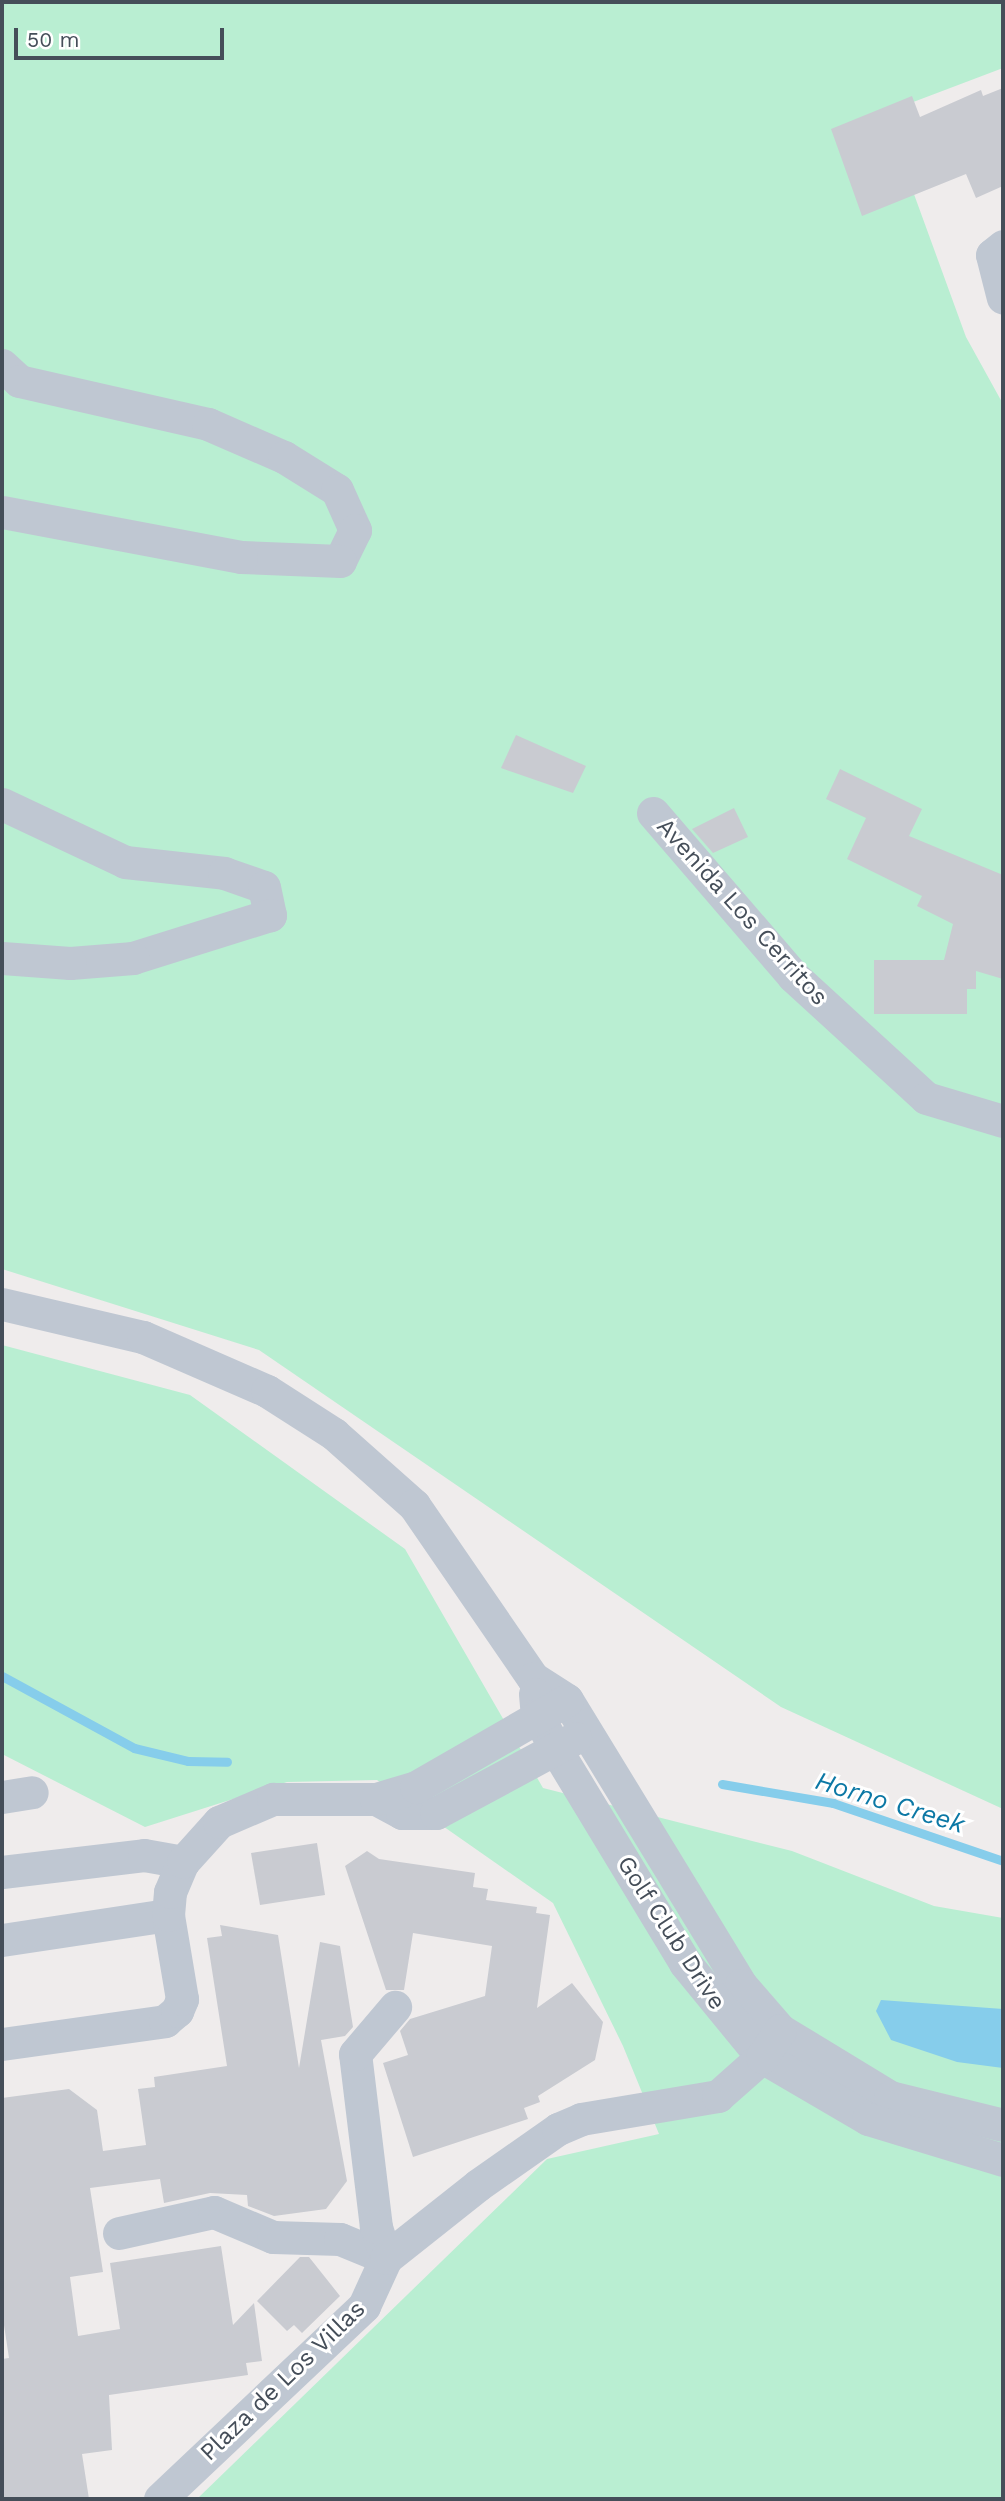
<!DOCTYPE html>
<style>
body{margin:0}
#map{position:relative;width:1005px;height:2501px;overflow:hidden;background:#efecec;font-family:"Work Sans",sans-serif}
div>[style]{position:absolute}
.green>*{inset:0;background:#b9eed2}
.water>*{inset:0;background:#86cdeb}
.stream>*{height:9px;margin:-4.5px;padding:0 4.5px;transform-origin:4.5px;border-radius:4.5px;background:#86cdeb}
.building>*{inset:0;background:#c9cbd1}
.minor>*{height:33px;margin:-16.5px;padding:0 16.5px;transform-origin:16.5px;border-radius:16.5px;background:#bfc7d2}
span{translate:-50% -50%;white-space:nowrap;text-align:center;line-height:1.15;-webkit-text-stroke:6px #fff;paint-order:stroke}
.street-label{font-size:24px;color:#454e59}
.water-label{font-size:26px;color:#0c78a5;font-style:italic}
.frame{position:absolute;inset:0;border:4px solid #454e59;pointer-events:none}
.scale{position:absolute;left:14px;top:28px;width:210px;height:32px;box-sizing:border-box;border:4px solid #454e59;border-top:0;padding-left:9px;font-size:21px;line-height:24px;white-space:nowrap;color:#454e59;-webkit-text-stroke:5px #fff;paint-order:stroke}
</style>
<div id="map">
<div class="green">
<i style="clip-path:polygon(2px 2px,1003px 2px,1003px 68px,908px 104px,899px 153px,966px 337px,1003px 404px,1003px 1809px,781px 1707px,259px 1350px,2px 1269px)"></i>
<i style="clip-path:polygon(2px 1345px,190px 1395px,405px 1549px,543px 1788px,792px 1851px,934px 1906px,1003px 1918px,1003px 2499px,197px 2499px,547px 2159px,659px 2134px,623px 2046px,553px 1903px,377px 1780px,287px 1782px,145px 1827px,2px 1754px)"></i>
</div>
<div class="water">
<i style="clip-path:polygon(881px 2000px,1003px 2009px,1003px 2068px,957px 2062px,891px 2040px,876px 2011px)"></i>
</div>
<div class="stream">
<i style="left:2px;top:1676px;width:150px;rotate:28.6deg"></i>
<i style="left:134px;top:1748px;width:56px;rotate:13.5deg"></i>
<i style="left:188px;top:1761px;width:39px;rotate:1deg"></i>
<i style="left:722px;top:1784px;width:113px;rotate:9.7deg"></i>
<i style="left:833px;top:1803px;width:180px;rotate:18.8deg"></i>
</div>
<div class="building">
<i style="clip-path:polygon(1003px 88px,1003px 186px,976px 198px,966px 174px,862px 216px,831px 129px,912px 96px,920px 117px,981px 90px,983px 96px)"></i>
<i style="clip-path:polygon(516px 735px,586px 766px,573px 793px,501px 768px)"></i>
<i style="clip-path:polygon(840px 769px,922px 809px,909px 836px,1003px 875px,1003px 979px,976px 971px,976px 989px,967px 989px,967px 1014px,874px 1014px,874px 960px,944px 960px,953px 924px,917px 906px,922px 896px,847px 859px,866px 818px,826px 799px)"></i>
<i style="clip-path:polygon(734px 808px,748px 837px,713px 853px,692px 829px)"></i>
<i style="clip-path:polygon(317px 1843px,325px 1895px,260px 1905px,251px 1853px)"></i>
<i style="clip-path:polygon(367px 1851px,379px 1859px,475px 1873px,473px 1887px,488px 1889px,486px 1900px,537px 1907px,536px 1913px,550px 1915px,537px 2008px,572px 1983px,603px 2022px,595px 2060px,538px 2096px,540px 2102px,524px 2108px,528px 2119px,413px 2157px,383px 2063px,408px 2055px,400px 2031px,410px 2019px,485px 1996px,492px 1946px,413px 1933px,404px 1990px,386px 1990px,345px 1866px)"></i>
<i style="clip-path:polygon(220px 1925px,278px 1935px,299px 2068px,320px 1942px,340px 1946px,353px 2027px,345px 2036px,321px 2040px,347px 2181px,326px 2209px,274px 2216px,248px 2206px,247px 2195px,210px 2193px,164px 2203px,160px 2179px,90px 2188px,103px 2272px,70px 2277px,78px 2336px,120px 2329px,110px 2263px,221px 2246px,233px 2325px,254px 2303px,262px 2361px,246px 2363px,248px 2375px,109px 2395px,112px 2450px,82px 2454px,89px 2499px,2px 2499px,2px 2359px,9px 2358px,2px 2312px,2px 2098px,69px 2089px,97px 2110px,103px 2151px,146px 2145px,138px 2089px,155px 2087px,154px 2077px,227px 2066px,207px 1938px,222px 1936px)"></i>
<i style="clip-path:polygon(300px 2257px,309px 2257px,340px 2296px,302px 2333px,294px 2325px,287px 2331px,257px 2301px)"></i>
</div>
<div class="minor">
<i style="left:1003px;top:246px;width:14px;rotate:141deg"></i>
<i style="left:992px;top:255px;width:44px;rotate:75.7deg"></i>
<i style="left:2px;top:365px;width:23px;rotate:43deg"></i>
<i style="left:19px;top:381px;width:194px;rotate:12.8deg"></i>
<i style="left:208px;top:424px;width:83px;rotate:23.5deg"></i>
<i style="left:284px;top:457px;width:62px;rotate:31.9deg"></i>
<i style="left:337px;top:490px;width:44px;rotate:65.8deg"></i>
<i style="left:355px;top:530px;width:34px;rotate:116deg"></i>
<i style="left:340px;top:561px;width:99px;rotate:-177.7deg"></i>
<i style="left:241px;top:557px;width:243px;rotate:-169.3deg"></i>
<i style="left:2px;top:804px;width:136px;rotate:25.2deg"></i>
<i style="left:125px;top:862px;width:100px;rotate:6.3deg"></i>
<i style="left:224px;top:873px;width:42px;rotate:19.3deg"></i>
<i style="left:264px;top:887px;width:29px;rotate:78deg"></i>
<i style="left:270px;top:915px;width:144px;rotate:162.6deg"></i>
<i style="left:133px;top:958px;width:63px;rotate:175.5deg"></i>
<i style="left:70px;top:963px;width:68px;rotate:-175.8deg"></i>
<i style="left:653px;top:813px;width:215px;rotate:49.3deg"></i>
<i style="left:793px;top:976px;width:180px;rotate:42.5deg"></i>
<i style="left:926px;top:1098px;width:80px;rotate:16.6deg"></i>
<i style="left:2px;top:1304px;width:145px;rotate:13.2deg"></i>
<i style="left:143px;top:1337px;width:135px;rotate:23.5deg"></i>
<i style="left:267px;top:1391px;width:80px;rotate:32.7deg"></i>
<i style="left:334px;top:1434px;width:107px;rotate:41.6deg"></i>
<i style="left:414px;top:1505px;width:210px;rotate:55.5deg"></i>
<i style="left:533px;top:1678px;width:40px;rotate:32.9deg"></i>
<i style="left:567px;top:1700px;width:334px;rotate:58.6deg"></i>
<i style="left:741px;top:1985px;width:60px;rotate:49.1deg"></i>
<i style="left:780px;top:2030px;width:129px;rotate:31.3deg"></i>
<i style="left:890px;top:2097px;width:116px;rotate:13.9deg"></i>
<i style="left:535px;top:1694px;width:21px;rotate:85deg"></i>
<i style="left:537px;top:1715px;width:38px;rotate:61deg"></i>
<i style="left:555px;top:1748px;width:251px;rotate:58.8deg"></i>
<i style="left:685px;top:1963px;width:122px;rotate:50.7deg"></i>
<i style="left:762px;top:2057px;width:123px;rotate:30.3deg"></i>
<i style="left:868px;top:2119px;width:141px;rotate:16.9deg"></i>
<i style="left:2px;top:1797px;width:30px;rotate:-9deg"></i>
<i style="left:376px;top:1799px;width:30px;rotate:28deg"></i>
<i style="left:402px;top:1813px;width:34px"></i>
<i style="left:436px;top:1813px;width:158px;rotate:-28.3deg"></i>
<i style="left:2px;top:1872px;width:143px;rotate:-6.8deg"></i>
<i style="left:144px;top:1855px;width:40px;rotate:10deg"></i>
<i style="left:2px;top:1940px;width:168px;rotate:-8.6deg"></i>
<i style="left:2px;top:2044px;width:165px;rotate:-8deg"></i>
<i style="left:165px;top:2021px;width:16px;rotate:-40deg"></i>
<i style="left:177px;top:2011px;width:13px;rotate:-67deg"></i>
<i style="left:182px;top:1999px;width:85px;rotate:-99.5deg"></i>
<i style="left:168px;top:1915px;width:23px;rotate:-85deg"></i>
<i style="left:170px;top:1892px;width:33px;rotate:-67deg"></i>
<i style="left:183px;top:1862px;width:54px;rotate:-48deg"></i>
<i style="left:219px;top:1822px;width:59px;rotate:-23.1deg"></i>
<i style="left:273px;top:1799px;width:103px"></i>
<i style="left:376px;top:1799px;width:42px;rotate:-16.7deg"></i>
<i style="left:416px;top:1787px;width:174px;rotate:-29.9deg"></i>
<i style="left:119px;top:2233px;width:97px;rotate:-12.5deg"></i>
<i style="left:214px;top:2212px;width:64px;rotate:23deg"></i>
<i style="left:273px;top:2237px;width:67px;rotate:1.7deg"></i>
<i style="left:340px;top:2239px;width:50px;rotate:22.4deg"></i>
<i style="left:386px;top:2258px;width:33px;rotate:-108deg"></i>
<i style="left:376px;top:2227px;width:174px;rotate:-96.9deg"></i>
<i style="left:355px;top:2054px;width:62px;rotate:-49.6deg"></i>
<i style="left:160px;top:2499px;width:281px;rotate:-43.4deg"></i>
<i style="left:364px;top:2306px;width:53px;rotate:-65.4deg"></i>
<i style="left:386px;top:2258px;width:117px;rotate:-38.4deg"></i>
<i style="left:478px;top:2185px;width:98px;rotate:-35deg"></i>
<i style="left:558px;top:2129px;width:25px;rotate:-23deg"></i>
<i style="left:581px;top:2119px;width:139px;rotate:-9.5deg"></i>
<i style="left:718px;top:2096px;width:59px;rotate:-41.6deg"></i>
<i style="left:762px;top:2057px;width:32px;rotate:-56deg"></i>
</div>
<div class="street-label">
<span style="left:742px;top:912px;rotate:48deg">Avenida Los Cerritos</span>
<span style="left:671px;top:1933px;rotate:57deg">Golf Club Drive</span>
<span style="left:283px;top:2381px;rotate:-44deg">Plaza de Los Villas</span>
</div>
<div class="water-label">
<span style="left:890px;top:1803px;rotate:17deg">Horno Creek</span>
</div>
<div class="frame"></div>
<div class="scale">50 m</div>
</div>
